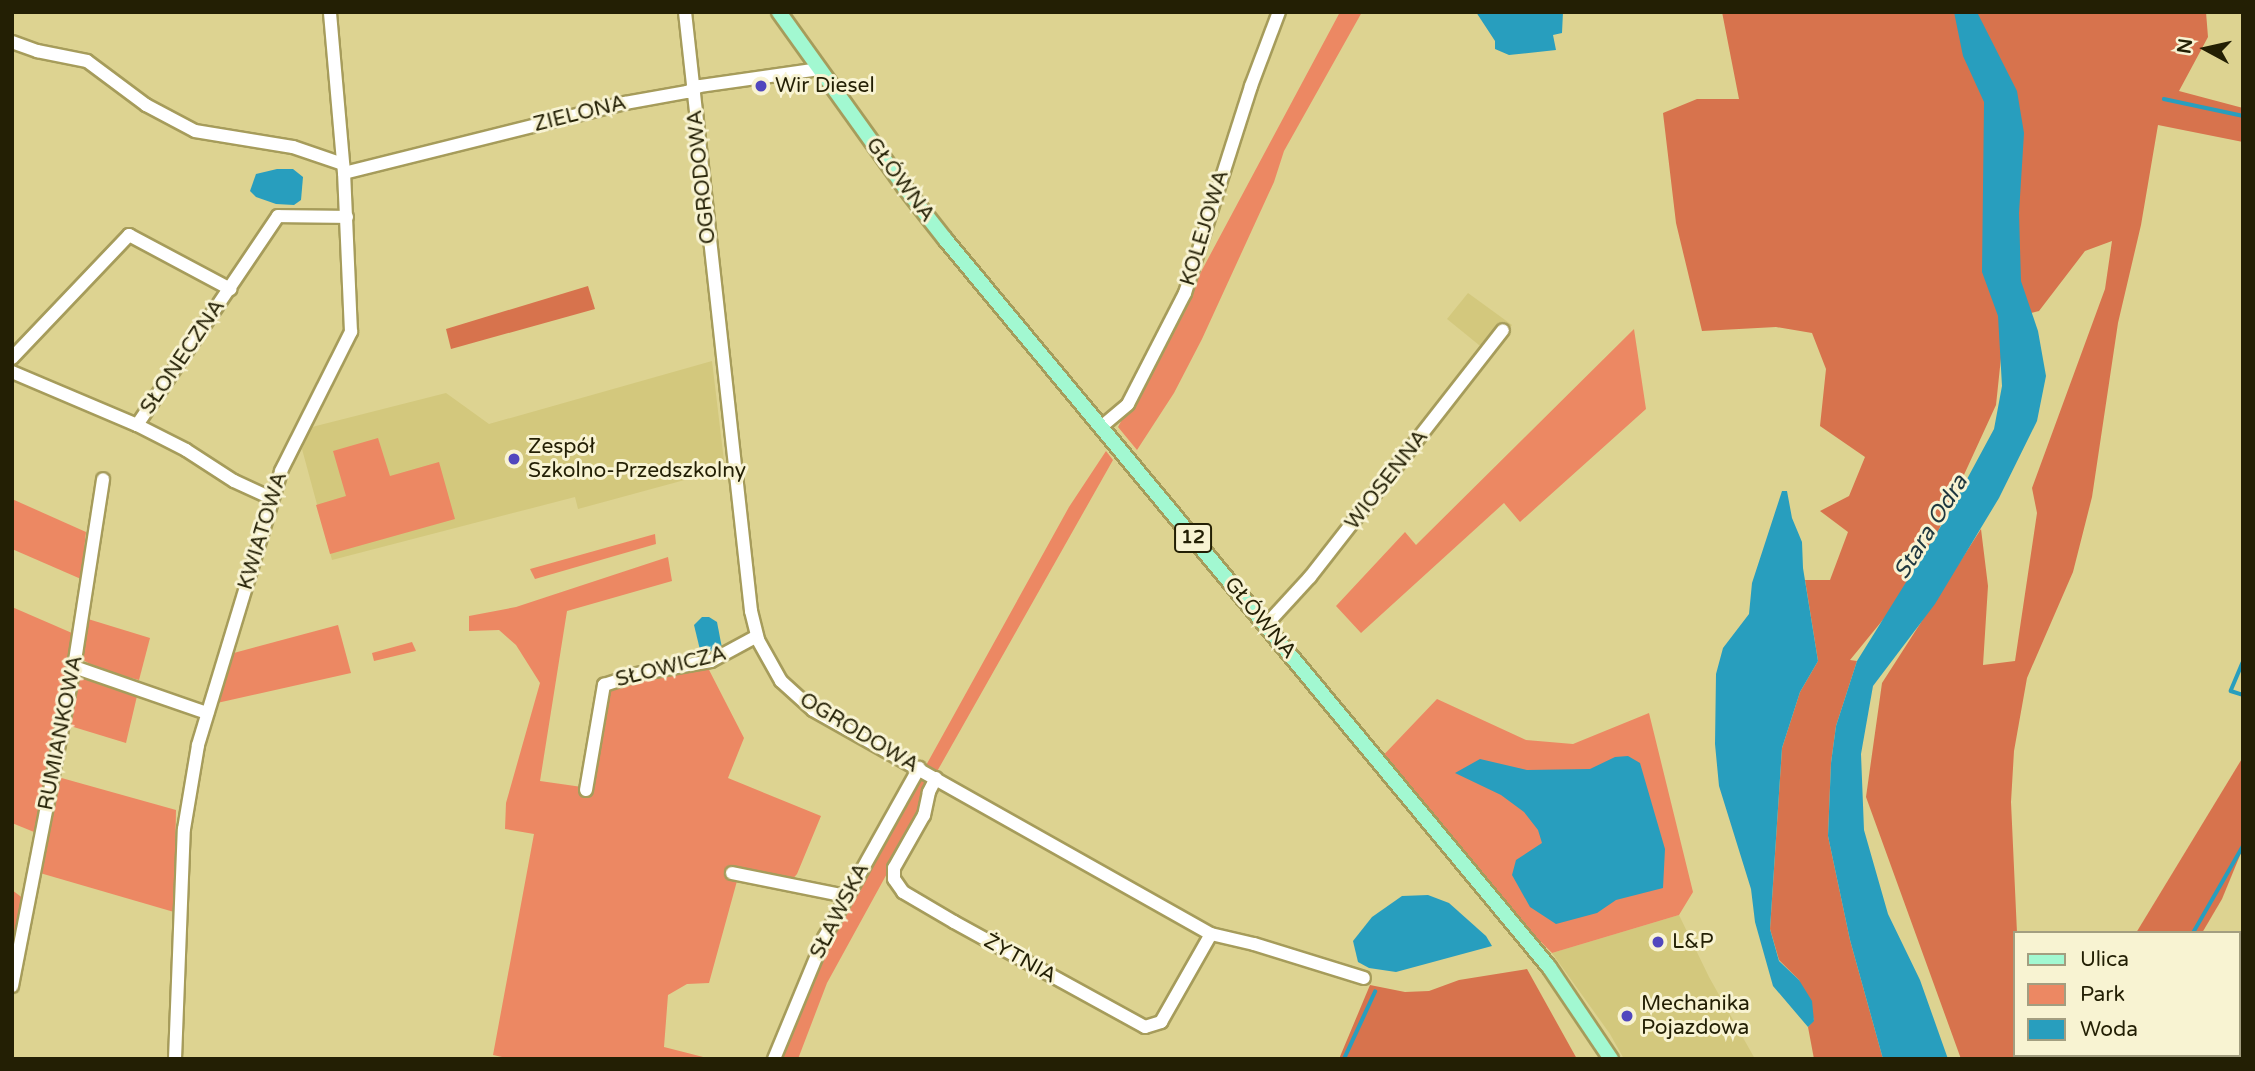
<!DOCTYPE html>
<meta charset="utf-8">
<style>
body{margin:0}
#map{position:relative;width:2255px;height:1071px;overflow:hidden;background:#ddd391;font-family:"Varela Round",sans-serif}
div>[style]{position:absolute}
.built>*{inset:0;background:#d3c87d}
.green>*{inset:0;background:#ec8863}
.forest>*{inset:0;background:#d7734d}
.water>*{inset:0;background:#289ebe}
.stream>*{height:3.5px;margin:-1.75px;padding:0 1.75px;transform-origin:1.75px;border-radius:1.75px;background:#289ebe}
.roads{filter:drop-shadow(2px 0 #a69c5b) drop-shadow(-2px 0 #a69c5b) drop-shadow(0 2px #a69c5b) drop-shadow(0 -2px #a69c5b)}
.minor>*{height:12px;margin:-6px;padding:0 6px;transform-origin:6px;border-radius:6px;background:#fff}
.major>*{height:14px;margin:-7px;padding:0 7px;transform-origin:7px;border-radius:7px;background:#a2f8d1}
.dots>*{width:19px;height:19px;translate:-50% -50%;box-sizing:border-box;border:4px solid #f8f3d2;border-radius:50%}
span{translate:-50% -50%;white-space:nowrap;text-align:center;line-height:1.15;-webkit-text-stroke:6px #f8f3d2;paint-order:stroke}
.shield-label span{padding:2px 5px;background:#f8f3d2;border:2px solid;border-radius:5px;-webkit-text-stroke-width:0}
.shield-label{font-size:19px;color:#231f04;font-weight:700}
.poi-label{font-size:21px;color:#231f04}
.left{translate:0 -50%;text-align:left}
.street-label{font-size:21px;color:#231f04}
.water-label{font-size:23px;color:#1f373f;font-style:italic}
.frame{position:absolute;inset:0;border:14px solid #231f04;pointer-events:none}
.legend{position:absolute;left:2013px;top:931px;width:228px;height:126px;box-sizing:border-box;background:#f8f3d2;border:2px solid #a39e80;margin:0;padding:9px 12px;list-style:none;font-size:21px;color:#231f04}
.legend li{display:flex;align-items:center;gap:14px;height:35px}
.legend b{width:35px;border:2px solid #a39e80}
.north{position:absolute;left:2171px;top:14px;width:70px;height:70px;-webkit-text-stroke:5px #f8f3d2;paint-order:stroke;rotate:278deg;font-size:19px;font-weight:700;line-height:28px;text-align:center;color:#231f04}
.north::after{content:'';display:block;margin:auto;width:24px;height:32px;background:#231f04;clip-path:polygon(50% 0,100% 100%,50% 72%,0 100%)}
</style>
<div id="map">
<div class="built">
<i style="clip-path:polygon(1468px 293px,1512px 325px,1490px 354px,1447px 319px)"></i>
<i style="clip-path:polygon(712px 361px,725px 469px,578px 509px,575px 497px,332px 560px,302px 449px,312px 427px,446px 393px,489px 424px)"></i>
<i style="clip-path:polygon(1679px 915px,1709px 977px,1755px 1059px,1624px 1059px,1610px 1034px,1552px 953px)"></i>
</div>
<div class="green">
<i style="clip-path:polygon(1340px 12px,1362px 12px,1284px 151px,1274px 182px,1202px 339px,1174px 393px,1137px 450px,1118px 427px)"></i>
<i style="clip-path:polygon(1634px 329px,1646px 409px,1520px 522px,1504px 503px,1361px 633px,1336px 606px,1405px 532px,1416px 545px)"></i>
<i style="clip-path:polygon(378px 438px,390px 476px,439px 462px,455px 519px,330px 554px,316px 505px,346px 496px,333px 451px)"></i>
<i style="clip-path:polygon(1106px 451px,1113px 460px,926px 791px,923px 808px,827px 983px,798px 1059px,782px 1059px,820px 961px,867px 872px,1069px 507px)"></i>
<i style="clip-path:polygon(12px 499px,86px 532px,81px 579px,12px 549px)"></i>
<i style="clip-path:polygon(655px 534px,656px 544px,535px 579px,530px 569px)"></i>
<i style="clip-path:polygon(668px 557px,672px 581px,567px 611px,540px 781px,589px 788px,607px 690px,621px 684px,707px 666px,744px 738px,728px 778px,821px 816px,797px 874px,783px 890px,737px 881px,709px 983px,687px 984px,668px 995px,664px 1047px,711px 1059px,511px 1059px,493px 1055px,534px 834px,505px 829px,506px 803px,540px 683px,516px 645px,499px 630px,469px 631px,469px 616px,516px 607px)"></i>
<i style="clip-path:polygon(12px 607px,72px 633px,68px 668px,34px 832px,12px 823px)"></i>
<i style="clip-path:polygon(88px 619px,150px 638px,139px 680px,101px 670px,83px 660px)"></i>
<i style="clip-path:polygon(338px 625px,351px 673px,217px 703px,230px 654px)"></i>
<i style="clip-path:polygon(412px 642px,416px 651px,374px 661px,372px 653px)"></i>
<i style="clip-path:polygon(81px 678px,137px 696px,126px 743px,67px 725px,74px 687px)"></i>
<i style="clip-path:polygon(1437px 699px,1526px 740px,1573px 744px,1649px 713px,1693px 892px,1679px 915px,1552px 953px,1454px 855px,1376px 763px)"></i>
<i style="clip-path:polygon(58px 777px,176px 810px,174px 912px,40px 873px)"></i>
<i style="clip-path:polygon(12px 890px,24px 899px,18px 933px,12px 931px)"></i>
</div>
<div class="forest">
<i style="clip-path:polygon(1722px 12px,2206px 12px,2208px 37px,2179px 91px,2243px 108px,2243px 142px,2158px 125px,2141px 225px,2118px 323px,2092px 497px,2073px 572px,2027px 678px,2014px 751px,2011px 802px,2017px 933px,2015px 1055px,2022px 1055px,2023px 1059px,1961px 1059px,1866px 797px,1882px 683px,1981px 529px,1988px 586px,1983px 665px,2015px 661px,2037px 513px,2032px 488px,2105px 289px,2112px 241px,2085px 251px,2039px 311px,2005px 320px,1996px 405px,1935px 538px,1895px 605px,1850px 660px,1857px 661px,1836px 726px,1831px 763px,1828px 836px,1850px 940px,1883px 1059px,1814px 1059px,1808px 1027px,1814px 1020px,1799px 980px,1779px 960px,1770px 929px,1782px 748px,1800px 692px,1818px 661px,1805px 580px,1830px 580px,1848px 532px,1820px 511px,1849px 496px,1865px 457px,1820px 426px,1826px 369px,1812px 333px,1776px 327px,1702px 331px,1676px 223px,1663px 113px,1697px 99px,1739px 99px)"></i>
<i style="clip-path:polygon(588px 286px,595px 309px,451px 349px,446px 329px)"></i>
<i style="clip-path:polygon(2243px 757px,2243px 848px,2222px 899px,2202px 933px,2136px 933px)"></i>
<i style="clip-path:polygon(1527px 969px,1577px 1059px,1339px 1059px,1370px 985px,1405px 992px,1429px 991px,1459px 980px)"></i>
</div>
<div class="water">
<i style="clip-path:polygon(1476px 12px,1563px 12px,1562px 33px,1553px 35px,1556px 50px,1509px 55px,1495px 49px,1495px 41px)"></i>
<i style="clip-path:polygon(1954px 12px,1977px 12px,2017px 91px,2024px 133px,2019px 213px,2021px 281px,2038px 331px,2046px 376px,2037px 421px,1999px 498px,1935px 604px,1873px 686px,1861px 754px,1864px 830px,1888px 914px,1920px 980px,1948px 1059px,1883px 1059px,1850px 940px,1828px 836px,1831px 763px,1836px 726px,1857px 661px,1946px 518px,1994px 429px,2002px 386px,1998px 316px,1982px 272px,1984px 102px,1963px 56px)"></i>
<i style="clip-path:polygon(277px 169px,293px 169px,303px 177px,301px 200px,294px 205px,276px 204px,256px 197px,250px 191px,256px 174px)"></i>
<i style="clip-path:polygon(1782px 491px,1787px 491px,1792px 518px,1802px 542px,1803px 568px,1818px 661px,1800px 692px,1782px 748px,1770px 929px,1779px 961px,1799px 980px,1812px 1001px,1814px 1021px,1808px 1027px,1773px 986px,1755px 922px,1751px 889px,1719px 786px,1715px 744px,1716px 674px,1723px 648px,1749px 614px,1752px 583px)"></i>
<i style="clip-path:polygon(702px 617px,709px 617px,717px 622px,722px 648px,701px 654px,694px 625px)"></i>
<i style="clip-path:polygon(1628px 756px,1640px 763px,1665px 849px,1663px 888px,1616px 900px,1597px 913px,1556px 924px,1530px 907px,1512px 875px,1516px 860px,1542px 843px,1538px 830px,1524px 812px,1501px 795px,1455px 773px,1480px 759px,1527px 770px,1590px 769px,1615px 757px)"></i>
<i style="clip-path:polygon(1428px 895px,1449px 903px,1486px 936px,1492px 946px,1396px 972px,1369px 968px,1358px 962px,1353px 941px,1372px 917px,1402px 896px)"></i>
</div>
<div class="stream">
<i style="left:2164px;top:99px;width:81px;rotate:12.1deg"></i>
<i style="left:2243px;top:663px;width:30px;rotate:113deg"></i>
<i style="left:2231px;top:691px;width:13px;rotate:18deg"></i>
<i style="left:2193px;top:933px;width:100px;rotate:-60.1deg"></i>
<i style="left:1344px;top:1059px;width:74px;rotate:-65.2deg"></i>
<i style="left:2119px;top:1059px;width:4px;rotate:-63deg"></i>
</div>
<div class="roads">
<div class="minor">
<i style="left:685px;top:12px;width:603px;rotate:83.71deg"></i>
<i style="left:751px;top:611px;width:30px;rotate:76deg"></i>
<i style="left:758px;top:640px;width:47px;rotate:60.7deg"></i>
<i style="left:781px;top:681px;width:43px;rotate:42.2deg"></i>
<i style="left:813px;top:710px;width:457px;rotate:29.4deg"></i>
<i style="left:1211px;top:934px;width:44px;rotate:13.1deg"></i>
<i style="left:1254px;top:944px;width:115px;rotate:17.2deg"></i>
<i style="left:12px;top:42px;width:27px;rotate:20deg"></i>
<i style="left:37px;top:51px;width:51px;rotate:11.3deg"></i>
<i style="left:87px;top:61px;width:74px;rotate:36.7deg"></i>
<i style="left:146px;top:105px;width:55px;rotate:28deg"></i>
<i style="left:195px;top:131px;width:99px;rotate:9.3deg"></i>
<i style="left:293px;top:147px;width:53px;rotate:18.8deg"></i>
<i style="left:344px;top:173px;width:290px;rotate:-14deg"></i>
<i style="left:625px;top:103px;width:63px;rotate:-10.1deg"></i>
<i style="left:687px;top:92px;width:14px;rotate:-25deg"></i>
<i style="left:700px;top:86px;width:120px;rotate:-8.1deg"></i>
<i style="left:12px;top:358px;width:170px;rotate:-46.4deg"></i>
<i style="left:129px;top:235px;width:115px;rotate:28.1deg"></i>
<i style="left:12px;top:372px;width:136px;rotate:23deg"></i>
<i style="left:137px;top:425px;width:55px;rotate:27deg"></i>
<i style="left:186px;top:450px;width:57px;rotate:32.9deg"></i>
<i style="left:234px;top:481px;width:41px;rotate:24.7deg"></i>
<i style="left:137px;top:425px;width:252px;rotate:-56deg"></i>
<i style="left:278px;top:216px;width:69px;rotate:0.8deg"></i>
<i style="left:1101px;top:427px;width:35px;rotate:-40deg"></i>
<i style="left:1128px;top:404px;width:125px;rotate:-62.8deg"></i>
<i style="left:1185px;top:293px;width:217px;rotate:-72.3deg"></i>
<i style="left:1251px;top:86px;width:79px;rotate:-69.3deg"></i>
<i style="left:1266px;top:625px;width:65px;rotate:-47.5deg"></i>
<i style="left:1310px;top:577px;width:313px;rotate:-52deg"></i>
<i style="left:74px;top:667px;width:141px;rotate:19.1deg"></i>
<i style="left:936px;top:778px;width:16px;rotate:117deg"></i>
<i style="left:929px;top:792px;width:24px;rotate:102deg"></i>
<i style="left:924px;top:815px;width:61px;rotate:119.5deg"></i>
<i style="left:894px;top:868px;width:11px;rotate:90deg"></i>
<i style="left:894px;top:879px;width:16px;rotate:55deg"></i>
<i style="left:903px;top:892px;width:59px;rotate:30.5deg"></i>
<i style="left:954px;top:922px;width:218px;rotate:28.8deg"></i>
<i style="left:1145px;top:1027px;width:17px;rotate:-17deg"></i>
<i style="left:1161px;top:1022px;width:101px;rotate:-60.4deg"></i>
<i style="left:586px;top:790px;width:107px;rotate:-80.3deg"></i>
<i style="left:604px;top:685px;width:35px;rotate:-18deg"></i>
<i style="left:637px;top:674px;width:75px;rotate:-10deg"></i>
<i style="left:711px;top:661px;width:52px;rotate:-28.5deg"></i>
<i style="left:732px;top:873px;width:116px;rotate:11.4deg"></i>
<i style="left:12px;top:986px;width:325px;rotate:-79deg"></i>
<i style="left:74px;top:667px;width:190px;rotate:-81.2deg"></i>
<i style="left:175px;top:1059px;width:230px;rotate:-87.8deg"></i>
<i style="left:184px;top:829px;width:85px;rotate:-80.5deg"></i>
<i style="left:198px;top:745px;width:286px;rotate:-73.1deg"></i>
<i style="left:281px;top:471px;width:156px;rotate:-63.3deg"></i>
<i style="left:351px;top:332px;width:159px;rotate:-92.5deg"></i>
<i style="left:344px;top:173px;width:162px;rotate:-95deg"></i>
<i style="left:774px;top:1059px;width:131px;rotate:-67.5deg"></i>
<i style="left:824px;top:938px;width:195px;rotate:-60.8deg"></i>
</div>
<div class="major">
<i style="left:779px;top:12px;width:216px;rotate:54.4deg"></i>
<i style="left:905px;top:188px;width:65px;rotate:51.9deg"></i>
<i style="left:945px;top:239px;width:946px;rotate:50.32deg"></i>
<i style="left:1549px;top:967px;width:111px;rotate:56deg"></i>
</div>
</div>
<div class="dots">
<i style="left:761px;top:86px;background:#5147be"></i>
<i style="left:514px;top:459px;background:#5147be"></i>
<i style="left:1658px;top:942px;background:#5147be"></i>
<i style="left:1627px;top:1016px;background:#5147be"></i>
</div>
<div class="shield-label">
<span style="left:1193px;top:538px">12</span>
</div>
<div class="poi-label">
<span class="left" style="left:775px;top:86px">Wir Diesel</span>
<span class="left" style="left:528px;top:459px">Zespół<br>Szkolno-Przedszkolny</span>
<span class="left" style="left:1672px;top:942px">L&amp;P</span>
<span class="left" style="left:1641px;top:1016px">Mechanika<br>Pojazdowa</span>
</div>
<div class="street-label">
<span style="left:580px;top:114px;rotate:-14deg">ZIELONA</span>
<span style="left:702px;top:177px;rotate:-96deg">OGRODOWA</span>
<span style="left:900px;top:180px;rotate:53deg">GŁÓWNA</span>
<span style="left:1205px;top:228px;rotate:-73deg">KOLEJOWA</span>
<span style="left:183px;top:357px;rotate:-56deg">SŁONECZNA</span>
<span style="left:1387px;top:480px;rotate:-52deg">WIOSENNA</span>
<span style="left:263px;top:531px;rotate:-73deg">KWIATOWA</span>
<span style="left:1260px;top:618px;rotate:50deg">GŁÓWNA</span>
<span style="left:671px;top:667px;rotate:-14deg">SŁOWICZA</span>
<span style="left:61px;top:733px;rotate:-79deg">RUMIANKOWA</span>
<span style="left:859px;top:733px;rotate:31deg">OGRODOWA</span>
<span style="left:840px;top:911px;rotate:-63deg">SŁAWSKA</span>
<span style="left:1020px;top:959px;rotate:29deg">ŻYTNIA</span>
</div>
<div class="water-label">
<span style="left:1931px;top:527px;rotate:-58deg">Stara Odra</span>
</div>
<div class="frame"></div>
<ul class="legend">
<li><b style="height:9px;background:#a2f8d1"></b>Ulica</li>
<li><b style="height:19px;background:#ec8863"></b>Park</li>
<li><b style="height:19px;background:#289ebe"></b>Woda</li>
</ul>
<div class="north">N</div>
</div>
